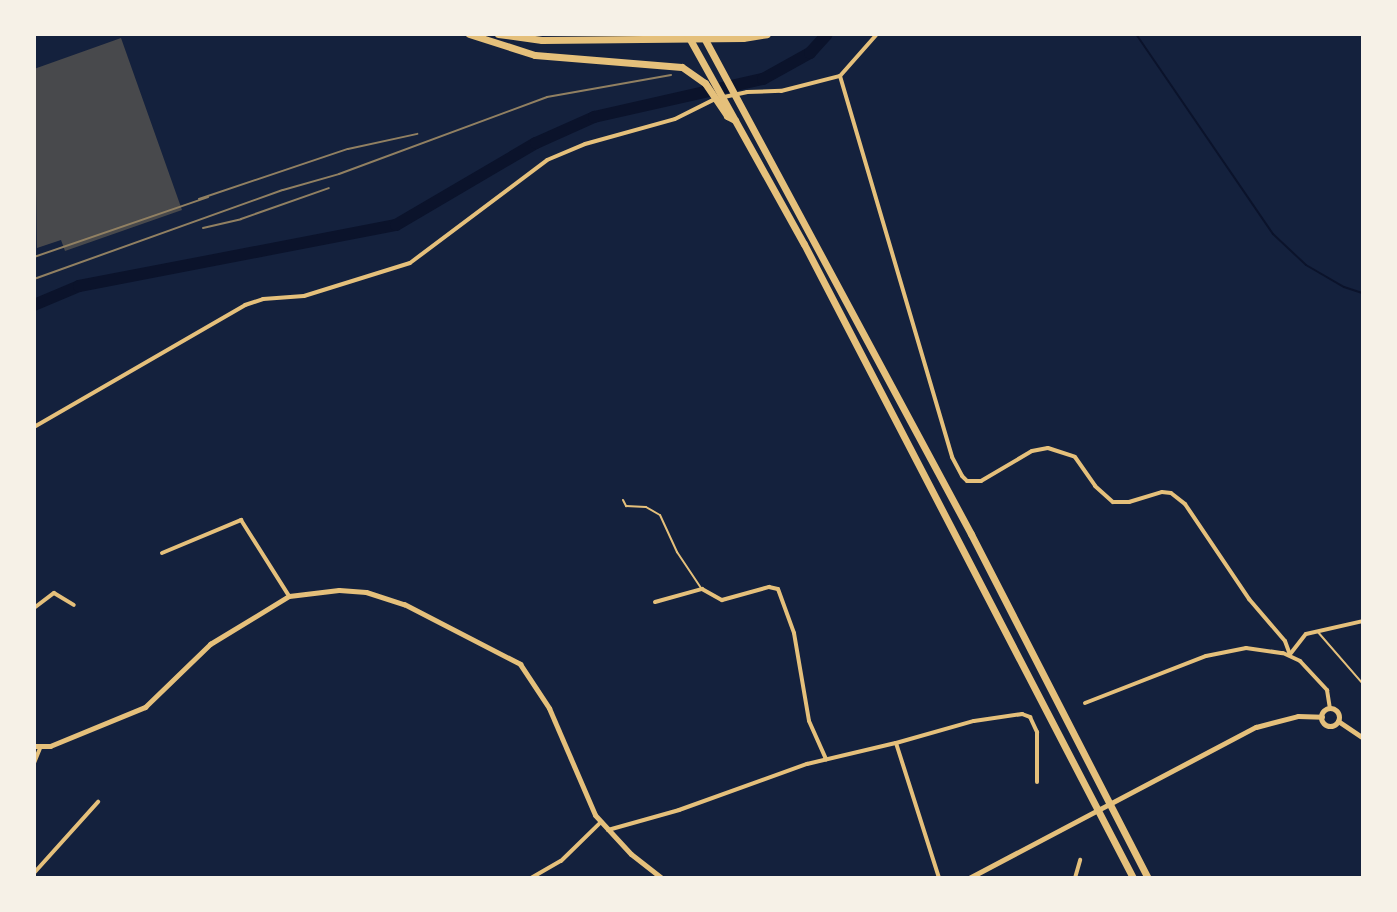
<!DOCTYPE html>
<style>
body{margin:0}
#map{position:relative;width:1397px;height:912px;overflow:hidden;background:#14213d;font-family:"Alegreya Sans",sans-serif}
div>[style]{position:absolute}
.stream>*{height:2px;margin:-1px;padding:0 1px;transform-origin:1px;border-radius:1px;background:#0b132b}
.river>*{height:12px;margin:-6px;padding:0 6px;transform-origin:6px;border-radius:6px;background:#0b132b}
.building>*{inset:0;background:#48494c}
.service>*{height:2px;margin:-1px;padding:0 1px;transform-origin:1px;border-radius:1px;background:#e5c07b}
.minor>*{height:4px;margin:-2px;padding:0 2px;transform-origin:2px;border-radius:2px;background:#e5c07b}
.tertiary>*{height:5px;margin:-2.5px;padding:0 2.5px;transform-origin:2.5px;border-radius:2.5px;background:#e5c07b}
.tertiary>.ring{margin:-2.5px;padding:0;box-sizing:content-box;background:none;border:5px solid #e5c07b;border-radius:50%}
.motorway>*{height:7px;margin:-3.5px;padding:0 3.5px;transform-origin:3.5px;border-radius:3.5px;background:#e5c07b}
.rail>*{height:2px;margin:-1px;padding:0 1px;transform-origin:1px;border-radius:1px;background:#918062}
span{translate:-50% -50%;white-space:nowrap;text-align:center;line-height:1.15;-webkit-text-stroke:7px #f6f1e7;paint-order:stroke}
.frame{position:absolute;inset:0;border:36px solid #f6f1e7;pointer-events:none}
</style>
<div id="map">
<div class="stream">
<i style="left:1136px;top:34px;width:242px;rotate:55.6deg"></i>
<i style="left:1273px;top:234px;width:45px;rotate:43.2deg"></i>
<i style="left:1306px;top:265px;width:44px;rotate:30.1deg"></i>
<i style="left:1344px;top:287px;width:20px;rotate:18deg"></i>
</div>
<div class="river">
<i style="left:34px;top:305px;width:49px;rotate:-22.9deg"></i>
<i style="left:79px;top:286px;width:323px;rotate:-10.9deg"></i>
<i style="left:396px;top:225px;width:162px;rotate:-30.4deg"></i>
<i style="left:536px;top:143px;width:64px;rotate:-24.1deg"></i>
<i style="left:594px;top:117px;width:173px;rotate:-12.7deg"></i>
<i style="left:763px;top:79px;width:54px;rotate:-29deg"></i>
<i style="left:810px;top:53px;width:25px;rotate:-48deg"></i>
</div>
<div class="building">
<i style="clip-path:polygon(121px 38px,182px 210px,65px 251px,61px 240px,37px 248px,34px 69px)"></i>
</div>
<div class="service">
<i style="left:623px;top:500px;width:7px;rotate:63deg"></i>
<i style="left:626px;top:506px;width:20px;rotate:3deg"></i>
<i style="left:646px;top:507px;width:16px;rotate:30deg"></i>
<i style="left:660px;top:515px;width:41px;rotate:65.3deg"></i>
<i style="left:677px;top:552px;width:43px;rotate:56.3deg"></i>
<i style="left:1317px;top:631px;width:70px;rotate:49deg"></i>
</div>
<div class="minor">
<i style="left:840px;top:76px;width:56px;rotate:-48.6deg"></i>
<i style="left:724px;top:97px;width:24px;rotate:-12deg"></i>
<i style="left:747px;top:92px;width:34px;rotate:-2deg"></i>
<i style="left:781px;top:91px;width:61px;rotate:-14.3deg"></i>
<i style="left:840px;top:76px;width:397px;rotate:73.6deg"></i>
<i style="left:952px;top:457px;width:21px;rotate:62deg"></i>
<i style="left:962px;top:476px;width:7px;rotate:45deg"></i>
<i style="left:967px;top:481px;width:14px"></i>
<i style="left:981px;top:481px;width:59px;rotate:-30.5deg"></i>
<i style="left:1032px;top:451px;width:16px;rotate:-11deg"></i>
<i style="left:1048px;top:448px;width:28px;rotate:18deg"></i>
<i style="left:1075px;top:457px;width:35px;rotate:55deg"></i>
<i style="left:1095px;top:486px;width:24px;rotate:42deg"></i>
<i style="left:1113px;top:502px;width:16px"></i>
<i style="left:1129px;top:502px;width:34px;rotate:-17deg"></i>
<i style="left:1162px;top:492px;width:9px;rotate:6deg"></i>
<i style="left:1171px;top:493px;width:18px;rotate:38deg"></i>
<i style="left:1185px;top:504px;width:115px;rotate:56deg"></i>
<i style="left:1249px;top:599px;width:55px;rotate:49.4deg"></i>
<i style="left:1285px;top:641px;width:15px;rotate:70deg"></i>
<i style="left:34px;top:427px;width:244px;rotate:-30deg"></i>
<i style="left:245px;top:305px;width:19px;rotate:-18deg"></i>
<i style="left:263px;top:299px;width:41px;rotate:-4.2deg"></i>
<i style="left:304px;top:296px;width:111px;rotate:-17.3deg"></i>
<i style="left:410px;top:263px;width:171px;rotate:-36.9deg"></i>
<i style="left:547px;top:160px;width:41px;rotate:-22.8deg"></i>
<i style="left:585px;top:144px;width:93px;rotate:-15.5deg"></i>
<i style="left:675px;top:119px;width:45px;rotate:-26.6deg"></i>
<i style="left:162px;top:553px;width:86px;rotate:-22.7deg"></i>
<i style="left:241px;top:520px;width:90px;rotate:57.7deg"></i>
<i style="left:655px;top:602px;width:49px;rotate:-15.5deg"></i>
<i style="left:702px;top:589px;width:23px;rotate:29deg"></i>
<i style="left:722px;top:600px;width:49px;rotate:-15.5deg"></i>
<i style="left:769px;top:587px;width:9px;rotate:13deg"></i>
<i style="left:778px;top:589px;width:47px;rotate:70deg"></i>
<i style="left:794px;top:633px;width:89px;rotate:80.3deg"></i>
<i style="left:809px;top:721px;width:42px;rotate:65.9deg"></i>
<i style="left:34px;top:608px;width:25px;rotate:-37deg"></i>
<i style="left:54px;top:593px;width:23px;rotate:31deg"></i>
<i style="left:1291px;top:653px;width:24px;rotate:-52deg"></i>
<i style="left:1306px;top:634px;width:58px;rotate:-12.8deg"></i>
<i style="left:1085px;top:703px;width:130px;rotate:-21.2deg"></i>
<i style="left:1206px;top:656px;width:41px;rotate:-11.3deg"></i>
<i style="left:1246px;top:648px;width:37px;rotate:8deg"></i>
<i style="left:1283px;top:653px;width:19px;rotate:25deg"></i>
<i style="left:1300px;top:661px;width:40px;rotate:47deg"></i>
<i style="left:1327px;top:690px;width:19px;rotate:81deg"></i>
<i style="left:896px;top:743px;width:81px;rotate:-15.8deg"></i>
<i style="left:974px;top:721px;width:49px;rotate:-8.3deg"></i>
<i style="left:1022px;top:714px;width:9px;rotate:21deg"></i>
<i style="left:1030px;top:717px;width:17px;rotate:65deg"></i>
<i style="left:1037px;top:732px;width:50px;rotate:90deg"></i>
<i style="left:34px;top:763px;width:16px;rotate:-68deg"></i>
<i style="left:608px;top:830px;width:74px;rotate:-15.7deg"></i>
<i style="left:679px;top:810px;width:136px;rotate:-19.8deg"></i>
<i style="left:807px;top:764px;width:91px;rotate:-13.3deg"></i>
<i style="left:896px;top:743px;width:142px;rotate:72.3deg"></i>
<i style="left:34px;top:873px;width:96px;rotate:-48deg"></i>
<i style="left:531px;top:878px;width:34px;rotate:-30deg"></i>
<i style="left:561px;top:861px;width:56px;rotate:-44.3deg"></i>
<i style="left:1075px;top:878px;width:19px;rotate:-74deg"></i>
</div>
<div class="tertiary">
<i class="ring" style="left:1321px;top:708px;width:13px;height:13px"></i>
<i style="left:1338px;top:721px;width:30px;rotate:34deg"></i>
<i style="left:34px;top:746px;width:16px"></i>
<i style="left:50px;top:746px;width:103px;rotate:-22.3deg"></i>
<i style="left:145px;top:707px;width:91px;rotate:-44.1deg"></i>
<i style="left:210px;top:644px;width:92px;rotate:-31.3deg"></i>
<i style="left:289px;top:596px;width:50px;rotate:-6.8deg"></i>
<i style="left:339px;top:590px;width:27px;rotate:4deg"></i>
<i style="left:366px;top:592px;width:40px;rotate:18deg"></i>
<i style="left:404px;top:604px;width:131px;rotate:27.3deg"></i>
<i style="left:520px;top:664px;width:53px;rotate:56.6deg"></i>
<i style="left:549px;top:708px;width:116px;rotate:66.7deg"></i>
<i style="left:595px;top:815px;width:53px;rotate:47.3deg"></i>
<i style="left:631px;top:854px;width:39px;rotate:38deg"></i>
<i style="left:969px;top:878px;width:324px;rotate:-27.8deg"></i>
<i style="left:1256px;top:727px;width:43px;rotate:-14.7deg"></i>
<i style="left:1298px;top:716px;width:24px;rotate:2deg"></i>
</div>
<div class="motorway">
<i style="left:469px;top:34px;width:69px;rotate:17.7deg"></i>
<i style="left:535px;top:55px;width:147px;rotate:4.7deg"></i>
<i style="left:682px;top:67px;width:28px;rotate:35deg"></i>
<i style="left:705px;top:83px;width:40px;rotate:56deg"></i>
<i style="left:727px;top:116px;width:9px;rotate:27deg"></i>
<i style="left:498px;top:34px;width:44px;rotate:7.8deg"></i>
<i style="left:542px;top:40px;width:201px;rotate:-0.6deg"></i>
<i style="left:743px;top:38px;width:24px;rotate:-9deg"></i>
<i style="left:687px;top:34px;width:240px;rotate:60.9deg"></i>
<i style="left:804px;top:244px;width:714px;rotate:62.57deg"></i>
<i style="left:702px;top:34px;width:568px;rotate:61.72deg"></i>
<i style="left:971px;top:534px;width:387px;rotate:62.8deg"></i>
</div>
<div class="rail">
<i style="left:199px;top:199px;width:157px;rotate:-18.6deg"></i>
<i style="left:348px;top:149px;width:71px;rotate:-12.3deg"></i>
<i style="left:203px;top:228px;width:39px;rotate:-13deg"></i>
<i style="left:241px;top:219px;width:93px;rotate:-19.4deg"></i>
<i style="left:34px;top:257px;width:184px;rotate:-19deg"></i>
<i style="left:34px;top:279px;width:264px;rotate:-19.7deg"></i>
<i style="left:283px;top:190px;width:58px;rotate:-15.9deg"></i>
<i style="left:339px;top:174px;width:222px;rotate:-20.3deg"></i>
<i style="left:547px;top:97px;width:126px;rotate:-10.1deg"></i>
</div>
<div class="frame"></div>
</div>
